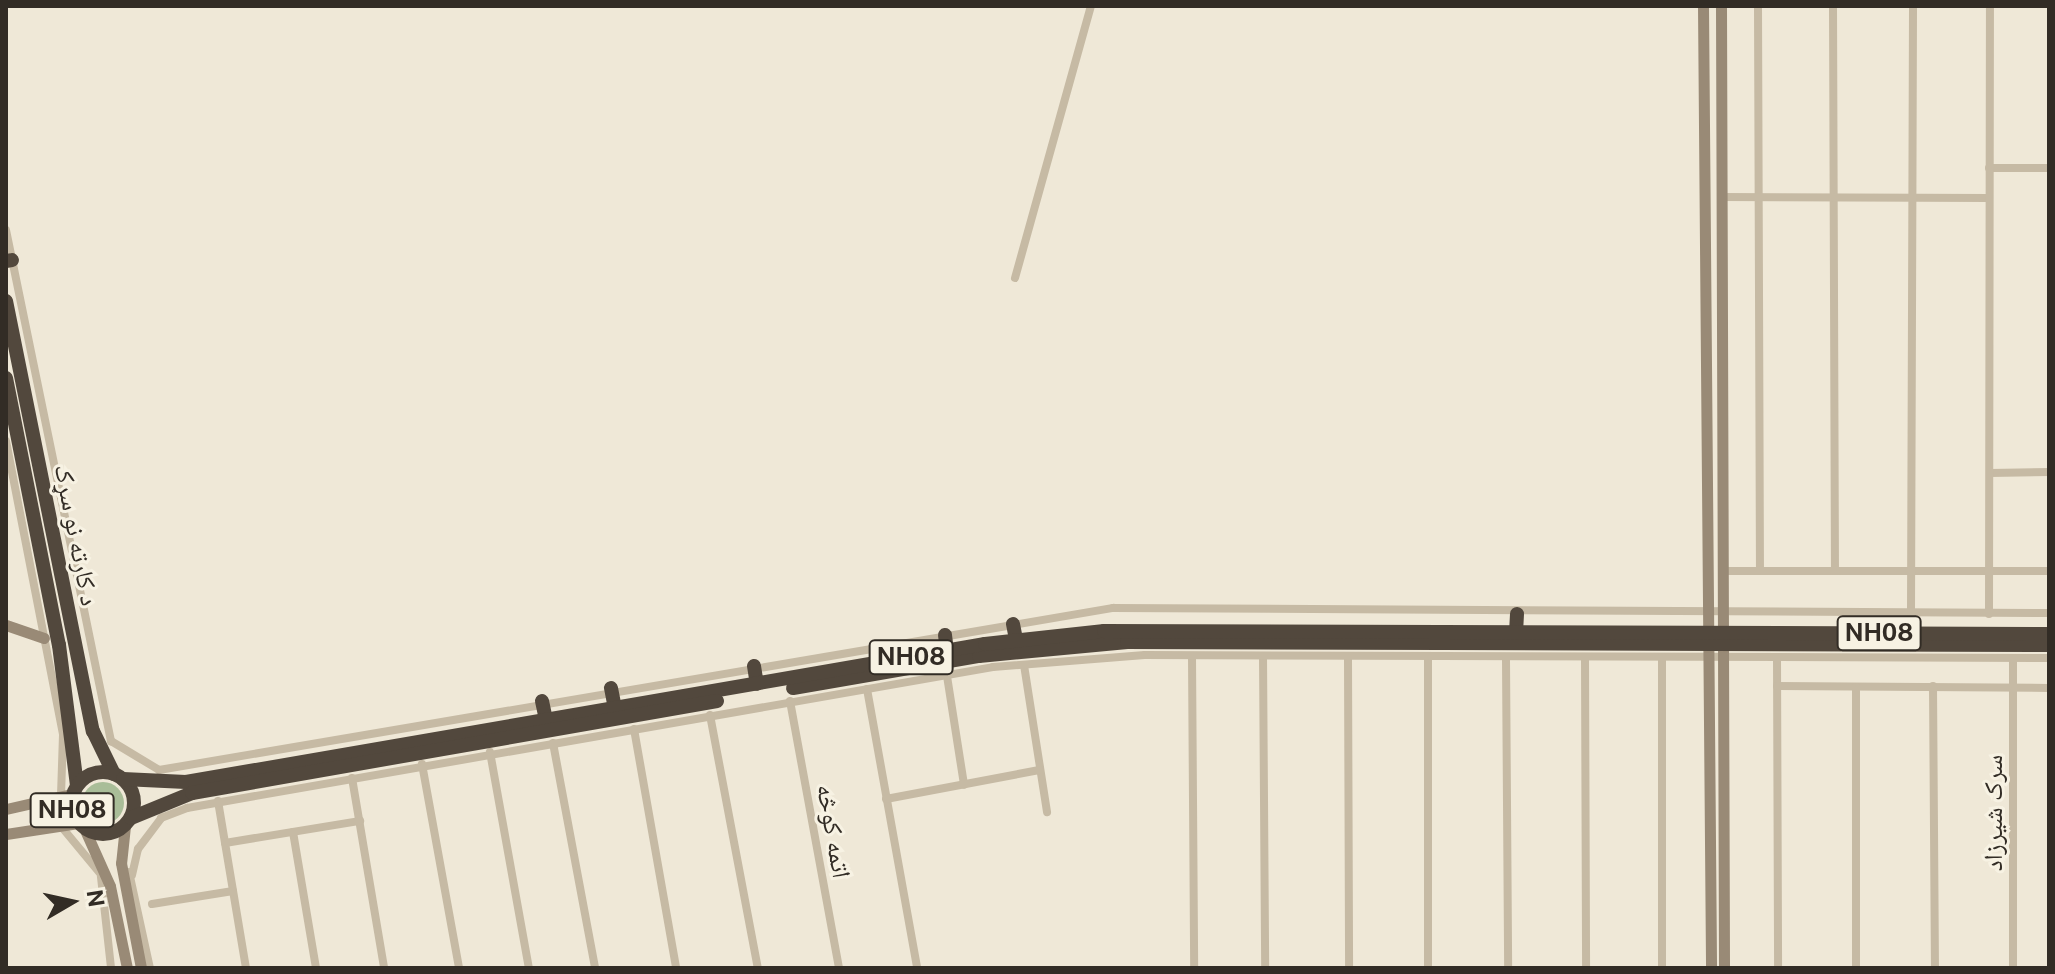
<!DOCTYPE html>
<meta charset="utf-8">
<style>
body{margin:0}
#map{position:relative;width:2055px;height:974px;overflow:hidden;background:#efe8d7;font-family:"Public Sans","Noto Naskh Arabic",sans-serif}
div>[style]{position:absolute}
.green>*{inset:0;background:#a9bd98}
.round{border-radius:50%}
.street>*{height:8px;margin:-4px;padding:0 4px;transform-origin:4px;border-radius:4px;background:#c6baa4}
.secondary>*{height:11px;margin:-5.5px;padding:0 5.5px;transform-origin:5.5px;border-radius:5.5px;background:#998a76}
.highway>*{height:14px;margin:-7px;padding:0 7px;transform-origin:7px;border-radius:7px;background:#52483d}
.highway>.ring{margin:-7px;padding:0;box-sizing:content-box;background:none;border:14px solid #52483d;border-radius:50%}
span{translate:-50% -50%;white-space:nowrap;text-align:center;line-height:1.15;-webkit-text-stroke:6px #f7f2e3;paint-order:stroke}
.shield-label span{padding:2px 6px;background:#f7f2e3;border:2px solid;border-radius:6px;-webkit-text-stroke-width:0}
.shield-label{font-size:24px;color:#322c25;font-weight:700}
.street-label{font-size:26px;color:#322c25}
.frame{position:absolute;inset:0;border:8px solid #322c25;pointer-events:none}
.north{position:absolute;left:32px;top:862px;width:80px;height:80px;-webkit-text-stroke:6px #f7f2e3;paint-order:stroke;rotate:81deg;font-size:22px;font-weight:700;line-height:32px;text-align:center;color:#322c25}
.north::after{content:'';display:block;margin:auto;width:28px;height:36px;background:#322c25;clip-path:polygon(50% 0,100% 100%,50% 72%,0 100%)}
</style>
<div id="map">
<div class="green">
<i class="round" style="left:82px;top:782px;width:42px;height:42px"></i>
</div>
<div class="street">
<i style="left:1758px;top:6px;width:565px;rotate:89.8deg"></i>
<i style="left:1833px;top:6px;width:565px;rotate:89.8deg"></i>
<i style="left:1989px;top:168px;width:60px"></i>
<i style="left:1721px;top:197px;width:268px;rotate:0.2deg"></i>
<i style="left:6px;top:230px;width:522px;rotate:78.39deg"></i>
<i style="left:111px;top:741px;width:56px;rotate:31.1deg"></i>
<i style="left:159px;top:770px;width:968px;rotate:-9.64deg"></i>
<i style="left:1113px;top:608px;width:936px;rotate:0.31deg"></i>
<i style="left:1015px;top:278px;width:282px;rotate:-74.4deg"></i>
<i style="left:6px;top:441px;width:299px;rotate:79deg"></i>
<i style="left:63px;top:735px;width:90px;rotate:91.9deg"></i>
<i style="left:60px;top:825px;width:61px;rotate:50.3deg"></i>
<i style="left:1990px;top:473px;width:59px;rotate:-1deg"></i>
<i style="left:1722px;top:571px;width:327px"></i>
<i style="left:1911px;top:613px;width:607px;rotate:-89.81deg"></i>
<i style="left:1989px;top:614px;width:608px;rotate:-89.91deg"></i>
<i style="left:1263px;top:656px;width:312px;rotate:89.6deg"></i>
<i style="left:1192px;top:657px;width:311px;rotate:89.6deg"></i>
<i style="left:1777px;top:657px;width:311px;rotate:89.8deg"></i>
<i style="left:1348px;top:658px;width:310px;rotate:89.8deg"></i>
<i style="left:1585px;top:658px;width:310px;rotate:89.8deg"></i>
<i style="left:1428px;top:659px;width:309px;rotate:90deg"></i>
<i style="left:1506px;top:660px;width:308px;rotate:89.6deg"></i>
<i style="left:1024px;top:665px;width:149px;rotate:81.1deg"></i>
<i style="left:947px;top:676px;width:110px;rotate:81.1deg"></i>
<i style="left:1777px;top:686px;width:272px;rotate:0.4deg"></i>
<i style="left:1933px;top:686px;width:282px;rotate:89.6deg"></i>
<i style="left:1856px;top:687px;width:281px;rotate:90deg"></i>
<i style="left:867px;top:689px;width:283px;rotate:79.8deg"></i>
<i style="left:790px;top:701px;width:271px;rotate:79.6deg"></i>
<i style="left:710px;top:715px;width:258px;rotate:79.3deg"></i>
<i style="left:634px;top:729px;width:243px;rotate:80deg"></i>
<i style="left:553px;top:743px;width:229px;rotate:79.4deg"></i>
<i style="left:490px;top:752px;width:219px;rotate:79.8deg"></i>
<i style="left:422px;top:764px;width:207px;rotate:79.7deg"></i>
<i style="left:352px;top:778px;width:193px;rotate:80.4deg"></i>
<i style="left:886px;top:799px;width:156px;rotate:-10.7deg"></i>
<i style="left:218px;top:801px;width:169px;rotate:80.5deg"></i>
<i style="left:293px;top:832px;width:138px;rotate:80.4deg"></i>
<i style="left:225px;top:843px;width:137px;rotate:-9.3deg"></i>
<i style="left:100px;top:868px;width:101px;rotate:83.7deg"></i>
<i style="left:129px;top:872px;width:98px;rotate:77.7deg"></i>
<i style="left:132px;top:875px;width:27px;rotate:-77deg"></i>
<i style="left:138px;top:849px;width:39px;rotate:-53deg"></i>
<i style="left:161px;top:818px;width:28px;rotate:-21deg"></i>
<i style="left:187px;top:808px;width:818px;rotate:-9.92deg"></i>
<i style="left:993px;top:667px;width:152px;rotate:-4.5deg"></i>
<i style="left:1145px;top:655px;width:904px;rotate:0.19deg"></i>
<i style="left:152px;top:904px;width:82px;rotate:-9.1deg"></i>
<i style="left:1662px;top:968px;width:311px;rotate:-90deg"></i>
<i style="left:2013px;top:968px;width:310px;rotate:-90deg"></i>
</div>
<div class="secondary">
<i style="left:1703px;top:6px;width:962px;rotate:89.52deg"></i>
<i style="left:1721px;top:6px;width:962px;rotate:89.82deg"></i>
<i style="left:6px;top:625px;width:40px;rotate:18.9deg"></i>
<i style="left:6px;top:809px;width:68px;rotate:-12.8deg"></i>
<i style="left:125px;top:826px;width:37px;rotate:96deg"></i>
<i style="left:121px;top:863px;width:107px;rotate:79.2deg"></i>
<i style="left:85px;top:830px;width:61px;rotate:65.9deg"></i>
<i style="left:110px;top:886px;width:84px;rotate:78.3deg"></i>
<i style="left:6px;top:834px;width:73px;rotate:-8.7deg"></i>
</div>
<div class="highway">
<i style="left:6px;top:261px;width:6px;rotate:-9deg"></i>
<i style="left:6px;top:301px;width:439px;rotate:78.6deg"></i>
<i style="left:93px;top:731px;width:48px;rotate:64deg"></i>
<i style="left:6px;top:378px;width:272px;rotate:78.8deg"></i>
<i style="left:59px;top:645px;width:141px;rotate:82.7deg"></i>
<i style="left:1013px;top:624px;width:16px;rotate:79deg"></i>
<i style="left:1516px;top:633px;width:19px;rotate:-87deg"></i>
<i style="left:945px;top:635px;width:16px;rotate:83deg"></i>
<i style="left:754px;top:666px;width:18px;rotate:81deg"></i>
<i style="left:611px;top:688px;width:20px;rotate:79deg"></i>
<i style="left:793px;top:688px;width:189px;rotate:-9.8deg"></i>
<i style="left:979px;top:656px;width:149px;rotate:-5.4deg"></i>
<i style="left:1127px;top:642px;width:922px;rotate:0.19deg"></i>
<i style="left:542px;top:701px;width:19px;rotate:78deg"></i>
<i class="ring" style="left:72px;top:772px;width:48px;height:48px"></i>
<i style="left:123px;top:779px;width:63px;rotate:2.7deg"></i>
<i style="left:186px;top:782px;width:811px;rotate:-9.8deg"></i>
<i style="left:985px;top:644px;width:120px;rotate:-6.2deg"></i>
<i style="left:1104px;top:631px;width:945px;rotate:0.18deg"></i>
<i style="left:131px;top:818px;width:66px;rotate:-22.3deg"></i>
<i style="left:192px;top:793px;width:533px;rotate:-9.94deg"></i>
</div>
<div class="shield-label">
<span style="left:1879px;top:633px">NH08</span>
<span style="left:911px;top:657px">NH08</span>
<span style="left:72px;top:810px">NH08</span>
</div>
<div class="street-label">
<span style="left:77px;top:535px;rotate:79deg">د کارته نو سړک</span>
<span style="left:1993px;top:813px;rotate:-90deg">سرک شیرزاد</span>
<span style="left:834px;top:831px;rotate:80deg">اتمه کوڅه</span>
</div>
<div class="frame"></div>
<div class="north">N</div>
</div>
